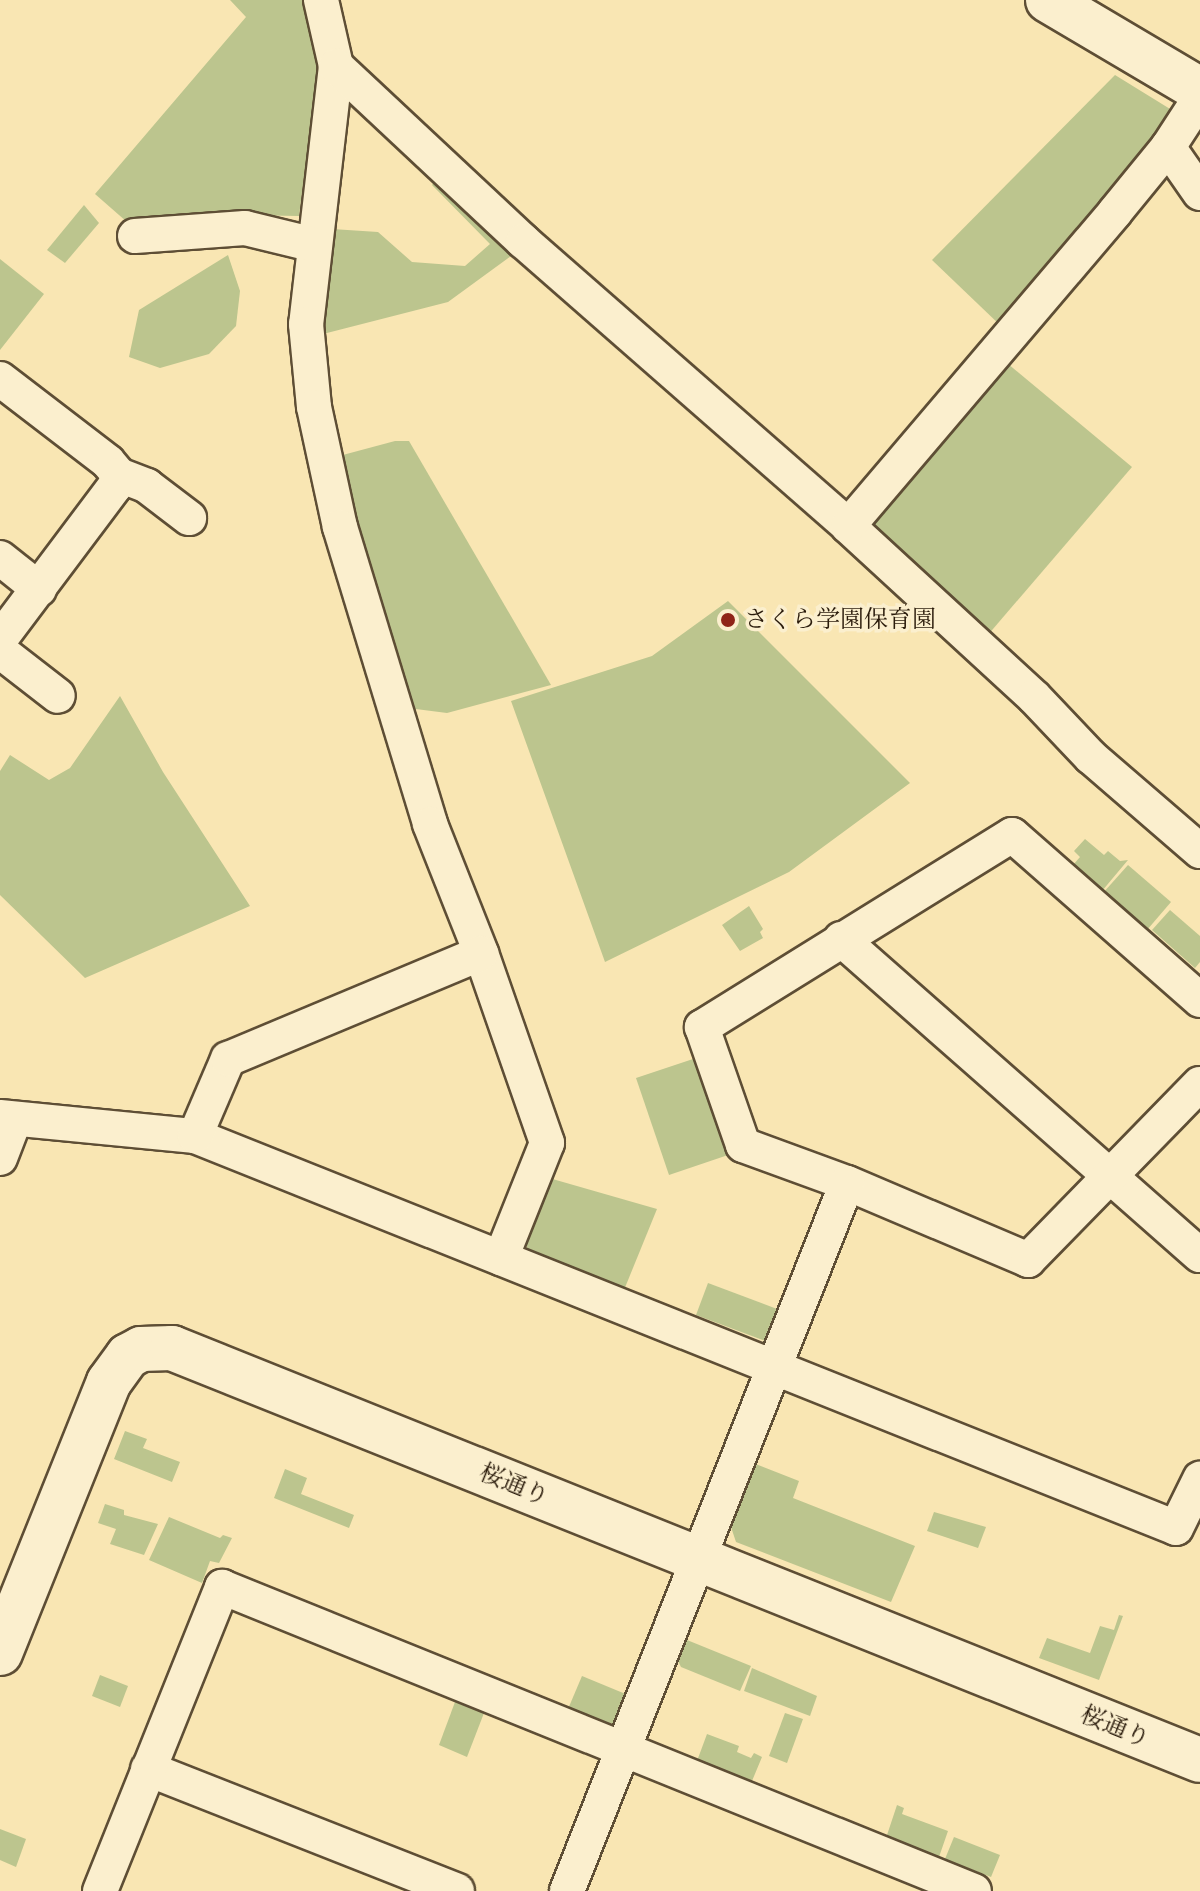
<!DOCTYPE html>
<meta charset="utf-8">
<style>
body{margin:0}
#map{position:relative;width:1200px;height:1891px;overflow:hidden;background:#f9e6b3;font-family:Alegreya,"Noto Serif JP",serif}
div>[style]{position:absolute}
.green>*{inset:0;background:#bcc58e}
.roads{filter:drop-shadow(2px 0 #5e4e35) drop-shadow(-2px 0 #5e4e35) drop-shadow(0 2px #5e4e35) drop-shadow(0 -2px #5e4e35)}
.minor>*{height:34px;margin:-17px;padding:0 17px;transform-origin:17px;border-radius:17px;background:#fbefce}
.tertiary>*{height:44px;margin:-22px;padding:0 22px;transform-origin:22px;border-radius:22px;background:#fbefce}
.secondary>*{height:44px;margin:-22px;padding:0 22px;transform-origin:22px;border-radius:22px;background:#fbefce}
.dots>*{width:22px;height:22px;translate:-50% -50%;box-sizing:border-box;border:4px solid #fbefce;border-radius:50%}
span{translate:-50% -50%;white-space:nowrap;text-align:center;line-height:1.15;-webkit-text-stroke:7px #fbefce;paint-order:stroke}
.poi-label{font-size:24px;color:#2a1b0b}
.left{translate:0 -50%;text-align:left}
.street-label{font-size:24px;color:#2a1b0b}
</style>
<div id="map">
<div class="green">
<i style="clip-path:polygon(230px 0,307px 0,319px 60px,299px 216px,192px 214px,127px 222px,95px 194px,246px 17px)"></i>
<i style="clip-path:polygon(1115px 75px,1175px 112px,1002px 327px,932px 260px)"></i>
<i style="clip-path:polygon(438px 177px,518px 251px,448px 302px,323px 334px,332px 229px,378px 232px,412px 262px,465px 266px,490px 244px,432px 185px)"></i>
<i style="clip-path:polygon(84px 205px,99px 223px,65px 263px,47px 250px)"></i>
<i style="clip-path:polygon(228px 255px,240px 291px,236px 326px,209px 354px,160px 368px,129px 357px,139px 310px)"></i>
<i style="clip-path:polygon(0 259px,44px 294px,0 350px)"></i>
<i style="clip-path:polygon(1007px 363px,1132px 467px,987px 636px,873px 530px,874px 515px)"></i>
<i style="clip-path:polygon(395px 441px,409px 441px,551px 685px,447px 713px,408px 708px,339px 456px)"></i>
<i style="clip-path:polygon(728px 601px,910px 783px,789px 872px,605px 962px,511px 701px,652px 656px)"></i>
<i style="clip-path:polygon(120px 696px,163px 772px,250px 906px,85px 978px,0 895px,0 771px,10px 755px,49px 780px,70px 768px)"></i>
<i style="clip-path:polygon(1085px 839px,1104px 855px,1108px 851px,1120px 861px,1128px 860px,1102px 891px,1073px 865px,1080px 857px,1074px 851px)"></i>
<i style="clip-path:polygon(1128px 865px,1171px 902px,1147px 930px,1103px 893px)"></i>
<i style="clip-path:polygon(749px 906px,763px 929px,760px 932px,763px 938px,740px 951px,722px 925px)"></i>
<i style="clip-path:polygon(1170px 910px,1200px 936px,1200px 962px,1195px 968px,1152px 930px)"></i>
<i style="clip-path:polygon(699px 1057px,731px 1154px,669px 1175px,636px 1078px)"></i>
<i style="clip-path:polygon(549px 1178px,657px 1209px,624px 1290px,532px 1257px,524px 1241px)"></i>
<i style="clip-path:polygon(708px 1283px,777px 1309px,765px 1341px,696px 1315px)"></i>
<i style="clip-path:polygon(125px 1431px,147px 1439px,143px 1448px,180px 1462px,172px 1482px,114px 1459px)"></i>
<i style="clip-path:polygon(753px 1463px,799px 1481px,793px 1498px,915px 1546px,891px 1602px,736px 1542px,730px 1524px)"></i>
<i style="clip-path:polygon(285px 1469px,307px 1478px,301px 1494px,354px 1515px,349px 1528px,274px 1498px)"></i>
<i style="clip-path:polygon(105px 1504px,124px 1510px,124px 1515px,158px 1524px,144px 1555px,110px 1544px,116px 1529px,98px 1523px)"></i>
<i style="clip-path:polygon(934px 1512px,986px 1527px,978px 1548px,927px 1531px)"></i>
<i style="clip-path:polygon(169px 1517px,220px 1538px,223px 1535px,232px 1538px,219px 1563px,210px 1561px,202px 1583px,149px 1560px)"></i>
<i style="clip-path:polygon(1119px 1615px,1123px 1616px,1099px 1680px,1039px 1658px,1047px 1638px,1090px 1653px,1100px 1626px,1114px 1630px)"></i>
<i style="clip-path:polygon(687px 1640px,751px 1666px,740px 1691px,681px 1667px,678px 1661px)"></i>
<i style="clip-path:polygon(752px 1668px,817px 1696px,810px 1716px,744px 1691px)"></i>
<i style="clip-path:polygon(100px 1675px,128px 1686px,120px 1707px,92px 1696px)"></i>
<i style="clip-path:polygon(582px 1676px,628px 1695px,620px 1720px,608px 1725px,568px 1709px)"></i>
<i style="clip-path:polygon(455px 1702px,484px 1713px,467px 1757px,439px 1745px)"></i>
<i style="clip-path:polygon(785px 1713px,803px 1719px,787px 1763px,769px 1756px)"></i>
<i style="clip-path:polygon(707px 1734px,739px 1746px,737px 1752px,751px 1758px,754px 1753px,762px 1757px,752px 1781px,697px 1761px)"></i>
<i style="clip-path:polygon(897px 1805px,904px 1808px,902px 1814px,948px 1831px,939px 1857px,886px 1838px)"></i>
<i style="clip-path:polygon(0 1829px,26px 1839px,16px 1867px,0 1860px)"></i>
<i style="clip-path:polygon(954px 1837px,1000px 1855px,991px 1877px,945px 1859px)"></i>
</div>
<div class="roads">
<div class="minor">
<i style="left:321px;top:0;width:68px;rotate:77.2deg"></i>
<i style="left:336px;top:66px;width:260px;rotate:96.6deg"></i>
<i style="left:306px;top:324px;width:83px;rotate:84.5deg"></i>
<i style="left:314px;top:407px;width:123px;rotate:77.8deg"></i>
<i style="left:340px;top:527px;width:310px;rotate:73.1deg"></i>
<i style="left:430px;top:824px;width:139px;rotate:68.4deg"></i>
<i style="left:481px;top:953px;width:201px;rotate:70.8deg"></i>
<i style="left:547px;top:1143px;width:124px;rotate:111.8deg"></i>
<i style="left:336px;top:66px;width:256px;rotate:43.1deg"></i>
<i style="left:523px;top:241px;width:432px;rotate:41.2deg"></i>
<i style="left:848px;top:526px;width:253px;rotate:42.6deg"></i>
<i style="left:1034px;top:697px;width:83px;rotate:46.5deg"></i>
<i style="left:1091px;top:757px;width:144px;rotate:40.8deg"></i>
<i style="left:1168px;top:147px;width:56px;rotate:55.2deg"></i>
<i style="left:135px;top:236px;width:110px;rotate:-4.2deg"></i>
<i style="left:245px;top:228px;width:72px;rotate:13.7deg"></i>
<i style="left:0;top:379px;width:136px;rotate:37.5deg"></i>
<i style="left:108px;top:462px;width:17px;rotate:50deg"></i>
<i style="left:119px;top:475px;width:12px;rotate:110deg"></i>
<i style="left:115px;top:486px;width:191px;rotate:126.9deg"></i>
<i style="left:119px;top:475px;width:30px;rotate:21deg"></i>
<i style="left:147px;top:486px;width:53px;rotate:37.3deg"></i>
<i style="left:848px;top:526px;width:412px;rotate:-49.6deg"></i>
<i style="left:1115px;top:212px;width:84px;rotate:-50.8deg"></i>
<i style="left:1168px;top:147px;width:59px;rotate:-56.9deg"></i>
<i style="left:0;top:558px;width:50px;rotate:38.5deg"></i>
<i style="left:0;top:651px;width:73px;rotate:37.8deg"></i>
<i style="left:841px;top:939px;width:478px;rotate:41.4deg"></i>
<i style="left:1200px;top:1000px;width:250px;rotate:-138.7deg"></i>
<i style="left:1012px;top:835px;width:365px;rotate:148.2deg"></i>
<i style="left:702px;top:1027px;width:125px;rotate:70.8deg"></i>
<i style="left:743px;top:1145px;width:111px;rotate:20.1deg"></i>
<i style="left:847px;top:1183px;width:197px;rotate:23deg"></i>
<i style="left:1028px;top:1260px;width:246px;rotate:-45.7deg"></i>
<i style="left:0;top:1117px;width:196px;rotate:5.6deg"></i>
<i style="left:195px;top:1136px;width:1056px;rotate:21.78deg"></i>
<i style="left:1176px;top:1528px;width:55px;rotate:-63.9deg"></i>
<i style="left:195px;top:1136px;width:84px;rotate:-66.8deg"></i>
<i style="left:228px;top:1059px;width:274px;rotate:-22.7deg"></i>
<i style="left:0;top:1158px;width:40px;rotate:-69deg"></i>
<i style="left:148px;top:1769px;width:332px;rotate:21.5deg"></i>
<i style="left:100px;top:1891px;width:328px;rotate:-68.1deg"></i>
<i style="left:222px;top:1587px;width:811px;rotate:22.01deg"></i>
<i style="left:567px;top:1891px;width:761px;rotate:-68.42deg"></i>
</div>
<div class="tertiary">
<i style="left:0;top:1653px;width:292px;rotate:-68.1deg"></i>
<i style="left:109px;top:1382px;width:32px;rotate:-54deg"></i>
<i style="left:128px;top:1356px;width:15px;rotate:-28deg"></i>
<i style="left:141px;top:1349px;width:31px;rotate:-2deg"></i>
<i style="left:172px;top:1348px;width:1107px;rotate:21.84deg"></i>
</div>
<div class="secondary">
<i style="left:1048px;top:0;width:177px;rotate:30.6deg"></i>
</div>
</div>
<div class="dots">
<i style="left:728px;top:620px;background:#8f2418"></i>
</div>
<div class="poi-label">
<span class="left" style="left:744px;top:620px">さくら学園保育園</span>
</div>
<div class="street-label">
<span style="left:514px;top:1485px;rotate:22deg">桜通り</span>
<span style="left:1115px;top:1727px;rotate:22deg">桜通り</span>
</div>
</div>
